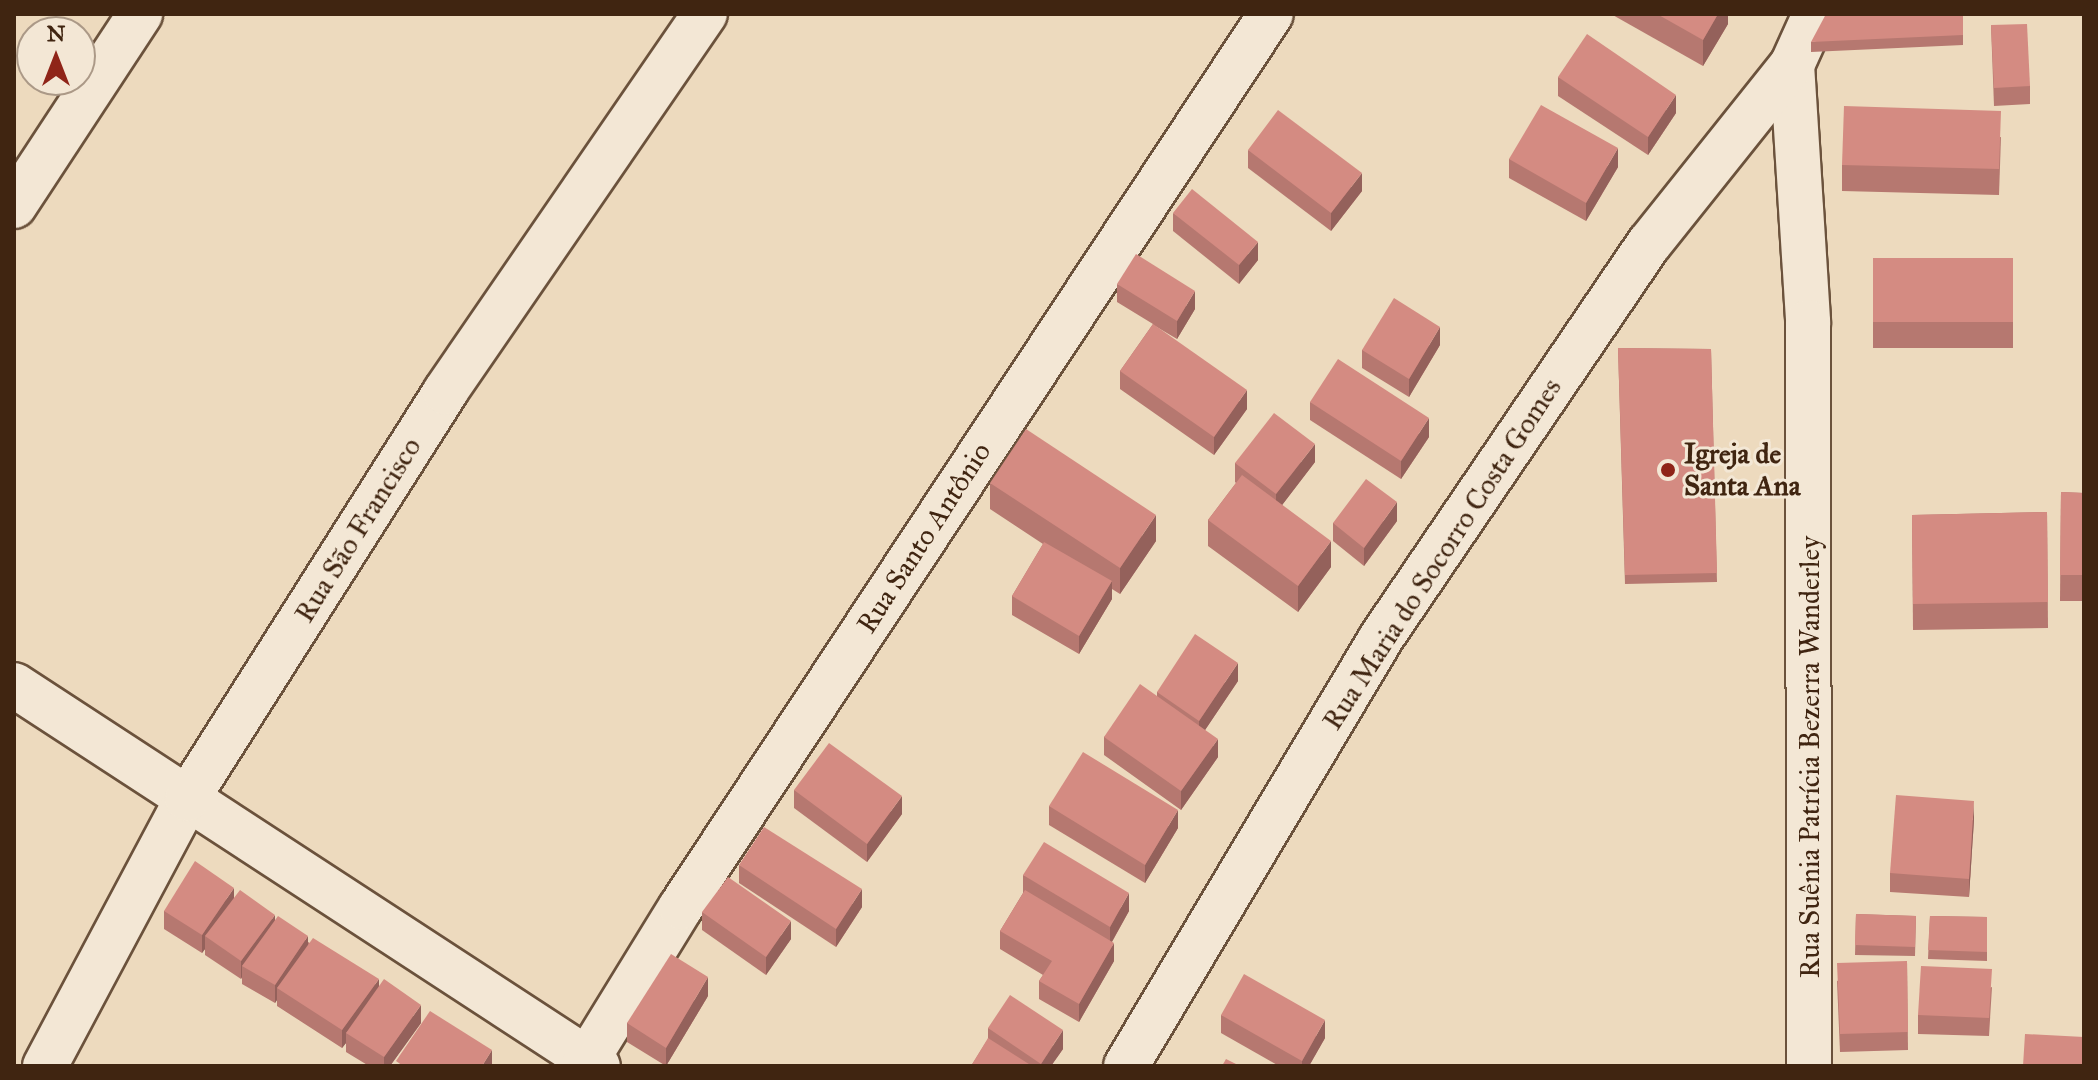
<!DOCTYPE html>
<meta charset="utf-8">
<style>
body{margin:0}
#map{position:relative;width:2098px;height:1080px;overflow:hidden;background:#eddabe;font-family:"IM FELL Great Primer",serif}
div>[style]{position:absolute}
.roads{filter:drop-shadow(2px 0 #6b523c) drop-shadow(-2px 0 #6b523c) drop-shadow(0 2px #6b523c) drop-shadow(0 -2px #6b523c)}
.street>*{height:44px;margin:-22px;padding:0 22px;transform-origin:22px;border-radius:22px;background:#f3e7d5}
.wall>*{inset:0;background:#b67870}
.shaded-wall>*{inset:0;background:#94615b}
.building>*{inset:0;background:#d48b82}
.dots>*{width:22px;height:22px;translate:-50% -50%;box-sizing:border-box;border:4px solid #f3e7d5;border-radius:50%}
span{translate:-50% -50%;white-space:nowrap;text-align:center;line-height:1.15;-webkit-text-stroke:6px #f3e7d5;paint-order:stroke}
.poi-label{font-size:28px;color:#402511;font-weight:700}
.left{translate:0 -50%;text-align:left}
.street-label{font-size:28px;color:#402511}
.frame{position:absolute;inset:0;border:16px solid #402511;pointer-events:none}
.north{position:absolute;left:16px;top:16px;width:80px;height:80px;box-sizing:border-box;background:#f3e7d5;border:2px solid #ab9987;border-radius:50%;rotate:0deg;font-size:22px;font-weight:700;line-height:32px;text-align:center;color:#402511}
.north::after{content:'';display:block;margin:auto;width:28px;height:36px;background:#8f2418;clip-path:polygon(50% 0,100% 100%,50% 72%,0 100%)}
</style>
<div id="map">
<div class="roads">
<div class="street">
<i style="left:1792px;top:65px;width:257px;rotate:86.4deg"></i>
<i style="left:1808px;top:322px;width:744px;rotate:89.92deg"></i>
<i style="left:14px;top:206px;width:230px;rotate:-56.7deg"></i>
<i style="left:14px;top:685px;width:697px;rotate:33.12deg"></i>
<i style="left:45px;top:1066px;width:302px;rotate:-62deg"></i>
<i style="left:187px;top:799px;width:482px;rotate:-57.6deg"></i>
<i style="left:445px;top:392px;width:459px;rotate:-55.5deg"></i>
<i style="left:583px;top:1066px;width:187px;rotate:-58.4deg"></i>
<i style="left:681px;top:907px;width:1070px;rotate:-56.55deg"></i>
<i style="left:1126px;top:1066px;width:498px;rotate:-59.2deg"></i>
<i style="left:1381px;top:638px;width:477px;rotate:-55.8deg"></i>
<i style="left:1649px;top:244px;width:229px;rotate:-51.4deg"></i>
<i style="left:1792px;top:65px;width:56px;rotate:-65.7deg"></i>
</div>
</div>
<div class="wall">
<i style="clip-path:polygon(1611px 14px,1728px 14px,1728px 24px,1703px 66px)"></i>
<i style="clip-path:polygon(1963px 14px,1963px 45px,1811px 52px,1811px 42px)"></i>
<i style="clip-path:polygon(1991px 25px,2030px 86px,2030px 104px,1994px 106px)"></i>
<i style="clip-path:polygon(1558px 77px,1676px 113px,1648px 155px,1558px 96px)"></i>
<i style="clip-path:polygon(2001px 137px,1999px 195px,1842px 191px,1842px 165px)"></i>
<i style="clip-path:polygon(1248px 150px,1362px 191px,1331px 231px,1248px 168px)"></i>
<i style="clip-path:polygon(1509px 159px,1618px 167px,1586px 221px,1509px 178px)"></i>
<i style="clip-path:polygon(1173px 213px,1258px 260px,1239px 284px,1173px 231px)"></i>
<i style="clip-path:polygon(1873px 258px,2013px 258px,2013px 348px,1873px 348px)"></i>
<i style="clip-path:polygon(1117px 284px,1195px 309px,1177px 339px,1155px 326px,1247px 409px,1214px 455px,1120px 389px,1120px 371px,1153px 324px,1117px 302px)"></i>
<i style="clip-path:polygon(1440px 345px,1409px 397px,1362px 368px,1362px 350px)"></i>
<i style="clip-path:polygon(1618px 348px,1711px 349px,1717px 582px,1625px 584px)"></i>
<i style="clip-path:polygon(1310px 402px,1429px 437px,1401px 479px,1310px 420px)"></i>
<i style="clip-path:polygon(1315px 462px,1282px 505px,1331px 567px,1298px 612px,1208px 546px,1208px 520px,1236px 483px,1235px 482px,1235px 463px)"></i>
<i style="clip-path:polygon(990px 483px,1156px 541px,1120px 594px,1112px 589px,1112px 599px,1079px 654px,1012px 615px,1012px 596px,1043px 544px,990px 509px)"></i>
<i style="clip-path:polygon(2061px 492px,2084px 493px,2084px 601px,2060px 601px)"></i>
<i style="clip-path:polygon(2047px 512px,2048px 628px,1913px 630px,1912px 515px)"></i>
<i style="clip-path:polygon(1397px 521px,1364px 566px,1333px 541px,1333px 523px)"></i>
<i style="clip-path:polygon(1238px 681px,1205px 730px,1218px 757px,1181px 810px,1104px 755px,1104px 737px,1157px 696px,1157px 692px)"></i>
<i style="clip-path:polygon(794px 790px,902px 814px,867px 862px,794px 808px)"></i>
<i style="clip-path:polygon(1049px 806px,1178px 828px,1145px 883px,1049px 825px)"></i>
<i style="clip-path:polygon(1974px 819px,1969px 897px,1890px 892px,1890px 873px)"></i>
<i style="clip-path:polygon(739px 865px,862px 907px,836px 947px,739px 883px)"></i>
<i style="clip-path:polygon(1023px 875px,1129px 911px,1112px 942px,1114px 961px,1079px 1022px,1039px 999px,1039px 981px,1043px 975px,1000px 949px,1000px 931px,1023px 893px)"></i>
<i style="clip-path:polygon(234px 898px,275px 921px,379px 987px,421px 1023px,390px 1066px,369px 1066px,346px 1052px,346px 1043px,342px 1048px,277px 1006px,277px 1000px,275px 1003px,242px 984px,242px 977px,241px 979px,205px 955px,205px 949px,202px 953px,164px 929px,164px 911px)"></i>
<i style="clip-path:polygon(702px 912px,791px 939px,766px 975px,702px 930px)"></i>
<i style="clip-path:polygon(1856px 914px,1916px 916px,1915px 956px,1855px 955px)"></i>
<i style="clip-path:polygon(1930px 916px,1987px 917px,1987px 961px,1928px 959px)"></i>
<i style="clip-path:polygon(1907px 961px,1908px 1050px,1840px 1052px,1837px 981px)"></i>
<i style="clip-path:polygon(1992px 987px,1989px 1036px,1918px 1034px,1918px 1015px)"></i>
<i style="clip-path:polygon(708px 996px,666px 1066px,627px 1042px,627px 1023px)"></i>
<i style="clip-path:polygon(1221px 1015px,1325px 1038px,1309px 1066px,1279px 1066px,1221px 1033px)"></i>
<i style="clip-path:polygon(988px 1028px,1063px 1049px,1051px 1066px,971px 1066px,988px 1039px)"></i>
</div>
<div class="shaded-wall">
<i style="clip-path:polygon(1718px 14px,1728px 14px,1728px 24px,1703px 66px,1703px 40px)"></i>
<i style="clip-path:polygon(1676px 95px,1676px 113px,1648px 155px,1648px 137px)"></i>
<i style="clip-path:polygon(1618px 148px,1618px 167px,1586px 221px,1586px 203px)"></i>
<i style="clip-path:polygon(1362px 173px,1362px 191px,1331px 231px,1331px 213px)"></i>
<i style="clip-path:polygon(1258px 242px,1258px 260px,1239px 284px,1239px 265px)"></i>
<i style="clip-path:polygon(1195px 291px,1195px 309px,1177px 339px,1177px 321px)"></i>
<i style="clip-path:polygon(1440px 327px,1440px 345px,1409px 397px,1409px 379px)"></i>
<i style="clip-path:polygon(1247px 390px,1247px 409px,1214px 455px,1214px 437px)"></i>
<i style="clip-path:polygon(1429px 418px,1429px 437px,1401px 479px,1401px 461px)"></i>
<i style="clip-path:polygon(1315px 444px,1315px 462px,1276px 513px,1276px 494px)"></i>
<i style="clip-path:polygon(1397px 502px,1397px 521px,1364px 566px,1364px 548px)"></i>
<i style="clip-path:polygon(1156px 515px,1156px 541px,1120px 594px,1120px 568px)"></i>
<i style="clip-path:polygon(1331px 541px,1331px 567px,1298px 612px,1298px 586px)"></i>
<i style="clip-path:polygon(1112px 581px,1112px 599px,1079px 654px,1079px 636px)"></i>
<i style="clip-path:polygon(1238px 663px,1238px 681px,1199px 739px,1199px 721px)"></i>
<i style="clip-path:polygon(1218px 739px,1218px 757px,1181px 810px,1181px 791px)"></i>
<i style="clip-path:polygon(902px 796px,902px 814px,867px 862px,867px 844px)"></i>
<i style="clip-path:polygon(1974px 801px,1974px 819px,1969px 897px,1969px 879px)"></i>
<i style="clip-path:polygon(1178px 810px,1178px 828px,1145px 883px,1145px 865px)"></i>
<i style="clip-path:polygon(234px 888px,234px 907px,205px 936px,205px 949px,202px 953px,202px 935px)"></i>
<i style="clip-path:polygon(862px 889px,862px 907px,836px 947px,836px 929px)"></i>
<i style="clip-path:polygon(1129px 893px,1129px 911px,1110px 945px,1110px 927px)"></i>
<i style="clip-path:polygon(275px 915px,275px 933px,242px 966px,242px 977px,241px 979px,241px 961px)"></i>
<i style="clip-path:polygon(791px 921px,791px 939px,766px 975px,766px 957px)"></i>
<i style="clip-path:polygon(308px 936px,308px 955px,277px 988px,277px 1000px,275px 1003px,275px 985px)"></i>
<i style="clip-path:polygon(1114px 943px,1114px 961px,1079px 1022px,1079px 1004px)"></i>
<i style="clip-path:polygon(708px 977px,708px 996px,666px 1066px,666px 1048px)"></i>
<i style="clip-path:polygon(379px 979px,379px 998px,346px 1033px,346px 1043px,342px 1048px,342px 1030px)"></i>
<i style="clip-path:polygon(421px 1005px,421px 1023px,390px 1066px,384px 1066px,384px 1057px)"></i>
<i style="clip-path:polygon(1325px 1020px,1325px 1038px,1309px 1066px,1302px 1066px,1302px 1061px)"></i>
<i style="clip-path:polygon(1063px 1030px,1063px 1049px,1051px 1066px,1041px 1066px,1041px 1064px)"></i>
<i style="clip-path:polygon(492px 1050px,492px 1066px,482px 1066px)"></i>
</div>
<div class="building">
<i style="clip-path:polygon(1657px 14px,1718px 14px,1703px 40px)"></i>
<i style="clip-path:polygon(1826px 14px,1963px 14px,1963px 35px,1811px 42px)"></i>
<i style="clip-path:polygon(2027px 24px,2030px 86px,1994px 88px,1991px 25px)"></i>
<i style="clip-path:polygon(1587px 34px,1676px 95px,1648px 137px,1558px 77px)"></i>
<i style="clip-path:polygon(1541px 105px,1618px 148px,1586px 203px,1509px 159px)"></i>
<i style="clip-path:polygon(1844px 106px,2001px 111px,1999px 169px,1842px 165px)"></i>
<i style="clip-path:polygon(1278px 110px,1362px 173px,1331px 213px,1248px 150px)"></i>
<i style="clip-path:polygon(1192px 189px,1258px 242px,1239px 265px,1173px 213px)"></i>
<i style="clip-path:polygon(1136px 254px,1195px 291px,1177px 321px,1117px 284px)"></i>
<i style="clip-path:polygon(1873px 258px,2013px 258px,2013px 322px,1873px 322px)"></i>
<i style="clip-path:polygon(1394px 298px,1440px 327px,1409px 379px,1362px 350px)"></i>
<i style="clip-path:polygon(1153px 324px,1247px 390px,1214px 437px,1120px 371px)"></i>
<i style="clip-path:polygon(1618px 348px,1711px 349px,1717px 573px,1625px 575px)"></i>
<i style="clip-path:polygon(1338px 359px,1429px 418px,1401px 461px,1310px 402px)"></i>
<i style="clip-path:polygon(1274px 413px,1315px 444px,1276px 494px,1235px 463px)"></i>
<i style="clip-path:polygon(1026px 429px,1156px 515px,1120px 568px,990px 483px)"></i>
<i style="clip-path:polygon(1242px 475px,1331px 541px,1298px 586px,1208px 520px)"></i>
<i style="clip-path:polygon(1366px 479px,1397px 502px,1364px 548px,1333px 523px)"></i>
<i style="clip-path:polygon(2061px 492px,2084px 493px,2084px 575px,2060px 575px)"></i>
<i style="clip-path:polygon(2047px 512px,2048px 602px,1913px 604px,1912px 515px)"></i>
<i style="clip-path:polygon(1044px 542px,1112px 581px,1079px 636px,1012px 596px)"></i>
<i style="clip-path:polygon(1195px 634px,1238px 663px,1199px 721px,1157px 692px)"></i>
<i style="clip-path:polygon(1140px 684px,1218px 739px,1181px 791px,1104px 737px)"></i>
<i style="clip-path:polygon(829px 743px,902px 796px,867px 844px,794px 790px)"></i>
<i style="clip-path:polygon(1083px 752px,1178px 810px,1145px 865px,1049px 806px)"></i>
<i style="clip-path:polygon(1896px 795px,1974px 801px,1969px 879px,1890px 873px)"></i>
<i style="clip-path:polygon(764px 827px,862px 889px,836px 929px,739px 865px)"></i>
<i style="clip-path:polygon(1044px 842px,1129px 893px,1110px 927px,1023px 875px)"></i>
<i style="clip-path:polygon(195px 861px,234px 888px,202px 935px,164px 911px)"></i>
<i style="clip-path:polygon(728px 877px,791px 921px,766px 957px,702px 912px)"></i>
<i style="clip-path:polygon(240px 890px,275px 915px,241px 961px,205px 936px)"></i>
<i style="clip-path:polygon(1025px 890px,1114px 943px,1079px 1004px,1039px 981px,1052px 961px,1000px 931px)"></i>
<i style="clip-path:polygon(1856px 914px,1916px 916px,1915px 947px,1855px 945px)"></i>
<i style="clip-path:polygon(278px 916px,308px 936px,275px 985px,242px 966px)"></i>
<i style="clip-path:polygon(1930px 916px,1987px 917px,1987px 952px,1928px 950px)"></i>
<i style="clip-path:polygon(313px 938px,379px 979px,342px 1030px,277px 988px)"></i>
<i style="clip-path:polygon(671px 954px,708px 977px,666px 1048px,627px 1023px)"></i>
<i style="clip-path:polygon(1907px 961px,1908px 1032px,1840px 1034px,1837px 963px)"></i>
<i style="clip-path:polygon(1921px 966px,1992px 969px,1989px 1018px,1918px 1015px)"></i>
<i style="clip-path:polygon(1244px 974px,1325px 1020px,1302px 1061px,1221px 1015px)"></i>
<i style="clip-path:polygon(384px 979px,421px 1005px,384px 1057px,346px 1033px)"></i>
<i style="clip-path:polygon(1010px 995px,1063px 1030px,1041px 1064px,988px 1028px)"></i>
<i style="clip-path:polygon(430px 1011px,492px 1050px,482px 1066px,403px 1066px,396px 1061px)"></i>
<i style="clip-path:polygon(2025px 1034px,2084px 1037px,2084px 1066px,2023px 1066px)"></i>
<i style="clip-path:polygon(988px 1038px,1032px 1066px,971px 1066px)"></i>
<i style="clip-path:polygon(1226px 1059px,1240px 1066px,1222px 1066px)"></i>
</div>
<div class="dots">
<i style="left:1668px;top:470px;background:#8f2418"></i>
</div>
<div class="poi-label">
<span class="left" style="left:1684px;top:470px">Igreja de<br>Santa Ana</span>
</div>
<div class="street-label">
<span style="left:358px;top:530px;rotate:-58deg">Rua São Francisco</span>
<span style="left:924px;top:538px;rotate:-57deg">Rua Santo Antônio</span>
<span style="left:1442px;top:554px;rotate:-57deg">Rua Maria do Socorro Costa Gomes</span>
<span style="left:1810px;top:757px;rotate:-90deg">Rua Suênia Patrícia Bezerra Wanderley</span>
</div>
<div class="frame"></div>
<div class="north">N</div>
</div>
